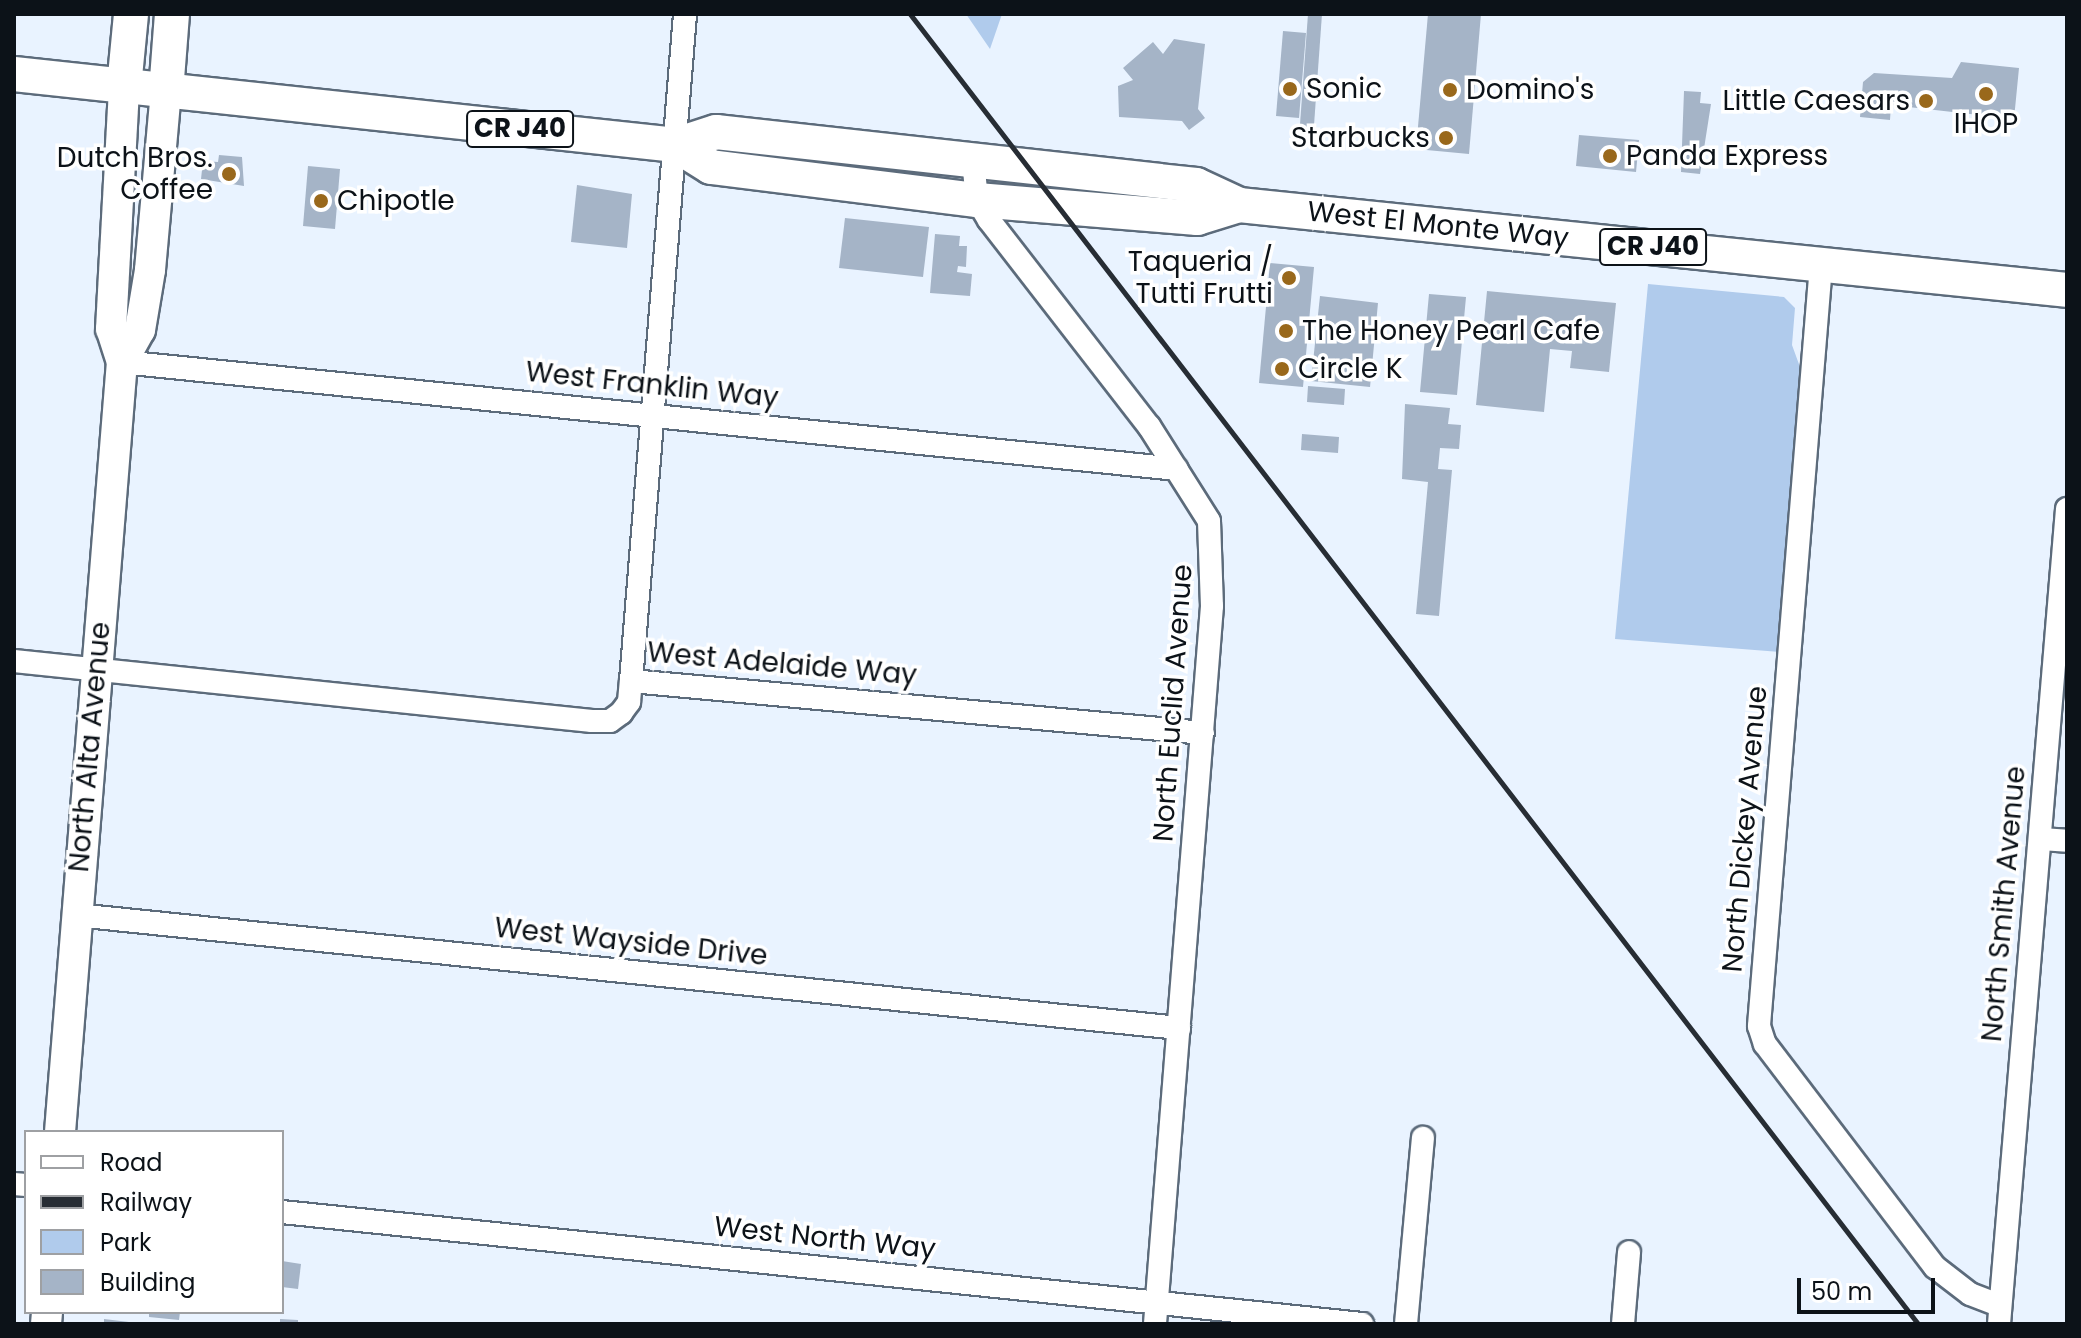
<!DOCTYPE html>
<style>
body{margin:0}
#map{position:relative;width:2081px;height:1338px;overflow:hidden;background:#e9f3ff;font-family:Poppins,sans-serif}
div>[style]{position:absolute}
.green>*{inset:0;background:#b0cbec}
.building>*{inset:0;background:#a5b4c7}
.roads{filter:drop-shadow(2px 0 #5c6b7b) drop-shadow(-2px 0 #5c6b7b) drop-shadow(0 2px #5c6b7b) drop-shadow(0 -2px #5c6b7b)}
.street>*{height:22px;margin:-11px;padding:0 11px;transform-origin:11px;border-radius:11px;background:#fff}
.secondary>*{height:30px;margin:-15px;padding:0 15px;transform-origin:15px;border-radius:15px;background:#fff}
.primary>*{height:34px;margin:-17px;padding:0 17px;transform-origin:17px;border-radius:17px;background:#fff}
.rail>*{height:5px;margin:-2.5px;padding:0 2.5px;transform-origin:2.5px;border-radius:2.5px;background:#272d34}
.dots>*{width:22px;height:22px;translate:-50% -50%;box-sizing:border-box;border:4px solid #fff;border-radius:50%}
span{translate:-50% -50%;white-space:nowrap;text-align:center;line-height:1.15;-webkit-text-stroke:7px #fff;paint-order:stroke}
.shield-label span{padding:2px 6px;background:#fff;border:2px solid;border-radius:6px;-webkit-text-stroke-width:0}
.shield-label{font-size:26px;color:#0c1218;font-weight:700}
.poi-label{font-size:28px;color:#0c1218}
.left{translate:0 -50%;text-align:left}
.right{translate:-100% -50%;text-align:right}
.street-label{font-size:28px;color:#0c1218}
.frame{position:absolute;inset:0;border:16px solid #0c1218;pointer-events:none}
.legend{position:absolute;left:24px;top:1130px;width:260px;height:184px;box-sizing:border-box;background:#fff;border:2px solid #9ea0a3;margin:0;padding:10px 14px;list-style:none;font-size:24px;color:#0c1218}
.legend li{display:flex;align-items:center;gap:16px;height:40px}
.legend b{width:40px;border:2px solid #9ea0a3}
.scale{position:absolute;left:1797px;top:1278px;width:138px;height:36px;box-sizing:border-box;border:4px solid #0c1218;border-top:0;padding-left:10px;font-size:24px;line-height:28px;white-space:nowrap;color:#0c1218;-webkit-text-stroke:6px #fff;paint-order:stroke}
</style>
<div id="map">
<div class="green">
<i style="clip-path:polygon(966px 14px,1002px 14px,990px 49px)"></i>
<i style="clip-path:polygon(1648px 284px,1784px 297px,1795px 308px,1792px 345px,1804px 378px,1780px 652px,1615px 639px)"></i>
</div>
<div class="building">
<i style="clip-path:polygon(1308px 14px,1322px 14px,1313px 139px,1299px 138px)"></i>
<i style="clip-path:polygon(1428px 14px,1481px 14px,1469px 154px,1416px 149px)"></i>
<i style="clip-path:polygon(1283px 31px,1306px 33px,1299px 118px,1276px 116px)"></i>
<i style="clip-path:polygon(1174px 39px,1205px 44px,1198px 109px,1205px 118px,1189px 130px,1182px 121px,1119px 117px,1118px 86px,1133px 80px,1123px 68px,1153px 42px,1163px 54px)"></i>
<i style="clip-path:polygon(1961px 62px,2019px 68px,2014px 119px,1891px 105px,1890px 120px,1860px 117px,1863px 82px,1874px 73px,1952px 78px)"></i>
<i style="clip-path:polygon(1684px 91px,1701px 92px,1700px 103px,1711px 104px,1700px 174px,1681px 172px)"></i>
<i style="clip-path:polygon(1579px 135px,1639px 140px,1636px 172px,1576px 166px)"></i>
<i style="clip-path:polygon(219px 155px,242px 157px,244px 186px,201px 179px,203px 161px,218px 162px)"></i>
<i style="clip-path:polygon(308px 166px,340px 169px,335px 229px,303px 226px)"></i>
<i style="clip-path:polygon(577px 185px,632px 194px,627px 248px,571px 242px)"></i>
<i style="clip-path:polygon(845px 218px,929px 227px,923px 277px,839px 268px)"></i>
<i style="clip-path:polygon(935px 234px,960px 236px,959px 246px,967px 246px,966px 267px,958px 266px,957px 272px,972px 274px,970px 296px,930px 293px)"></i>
<i style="clip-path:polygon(1270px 263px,1314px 267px,1303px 387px,1259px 383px)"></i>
<i style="clip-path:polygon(1487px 291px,1616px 303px,1609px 372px,1570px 368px,1572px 351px,1550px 349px,1544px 412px,1476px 405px)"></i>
<i style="clip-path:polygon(1429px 294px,1466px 297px,1457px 395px,1420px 392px)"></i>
<i style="clip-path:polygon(1320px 296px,1378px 303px,1370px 387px,1311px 381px)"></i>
<i style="clip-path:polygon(1308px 386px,1345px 389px,1344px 405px,1307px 402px)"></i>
<i style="clip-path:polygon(1405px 404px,1450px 408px,1448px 424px,1461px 425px,1459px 449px,1440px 448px,1438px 469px,1452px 470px,1439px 616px,1416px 614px,1428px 482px,1402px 479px)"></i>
<i style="clip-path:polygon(1302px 434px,1339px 437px,1338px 453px,1301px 450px)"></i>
<i style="clip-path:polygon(282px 1261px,301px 1264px,298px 1289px,282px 1287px)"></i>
<i style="clip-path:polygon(149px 1312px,180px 1312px,179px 1320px,149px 1317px)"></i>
<i style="clip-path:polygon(104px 1319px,129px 1322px,129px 1324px,104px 1324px)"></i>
<i style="clip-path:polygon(280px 1319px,298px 1320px,298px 1324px,280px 1324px)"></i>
</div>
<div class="roads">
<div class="street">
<i style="left:973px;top:160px;width:40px;rotate:84.3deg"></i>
<i style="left:977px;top:200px;width:23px;rotate:59deg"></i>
<i style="left:989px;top:220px;width:261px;rotate:52.2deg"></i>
<i style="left:1149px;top:426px;width:112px;rotate:57.7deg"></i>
<i style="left:1209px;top:521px;width:85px;rotate:88deg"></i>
<i style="left:1212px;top:606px;width:720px;rotate:94.54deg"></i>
<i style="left:1821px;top:265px;width:764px;rotate:94.66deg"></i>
<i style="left:1759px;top:1026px;width:19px;rotate:72deg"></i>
<i style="left:1765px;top:1044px;width:280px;rotate:52.7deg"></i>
<i style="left:1935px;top:1267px;width:44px;rotate:37.6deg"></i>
<i style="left:1970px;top:1294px;width:30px;rotate:21deg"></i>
<i style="left:122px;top:362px;width:1060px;rotate:5.79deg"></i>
<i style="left:14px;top:661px;width:581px;rotate:5.93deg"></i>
<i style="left:592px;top:721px;width:18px"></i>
<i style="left:610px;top:721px;width:14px;rotate:-36deg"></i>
<i style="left:621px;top:713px;width:14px;rotate:-54deg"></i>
<i style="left:629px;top:702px;width:21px;rotate:-85deg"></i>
<i style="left:631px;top:681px;width:574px;rotate:5.19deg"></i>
<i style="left:631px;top:681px;width:669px;rotate:-85.37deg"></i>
<i style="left:2041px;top:839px;width:26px;rotate:4deg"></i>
<i style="left:76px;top:915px;width:1109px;rotate:5.85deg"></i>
<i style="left:14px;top:1184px;width:12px;rotate:5deg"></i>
<i style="left:282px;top:1212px;width:1086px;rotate:5.92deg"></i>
<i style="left:1406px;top:1324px;width:187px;rotate:-84.8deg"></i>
<i style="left:1623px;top:1324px;width:72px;rotate:-85.2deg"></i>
<i style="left:1999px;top:1324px;width:818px;rotate:-85.23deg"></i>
</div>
<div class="secondary">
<i style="left:122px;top:362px;width:37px;rotate:-61deg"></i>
<i style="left:140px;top:330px;width:61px;rotate:-80.5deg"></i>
<i style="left:150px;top:270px;width:179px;rotate:-84.9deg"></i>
<i style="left:60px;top:1132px;width:772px;rotate:-85.4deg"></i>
<i style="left:122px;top:362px;width:35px;rotate:-108deg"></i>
<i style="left:111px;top:329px;width:242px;rotate:-86.9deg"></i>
<i style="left:46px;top:1324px;width:12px;rotate:-85deg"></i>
</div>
<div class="primary">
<i style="left:14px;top:74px;width:666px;rotate:6.12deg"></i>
<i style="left:676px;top:145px;width:42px;rotate:-18deg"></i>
<i style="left:716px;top:132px;width:483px;rotate:6.3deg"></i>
<i style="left:1196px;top:185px;width:47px;rotate:24.9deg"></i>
<i style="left:1239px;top:205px;width:832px;rotate:5.86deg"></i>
<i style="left:124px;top:87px;width:73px;rotate:-84.5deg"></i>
<i style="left:166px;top:92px;width:78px;rotate:-85.6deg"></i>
<i style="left:676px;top:145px;width:41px;rotate:32.2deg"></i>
<i style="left:711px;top:167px;width:268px;rotate:7.1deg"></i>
<i style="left:977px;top:200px;width:221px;rotate:4.7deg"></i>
<i style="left:1197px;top:218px;width:44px;rotate:-17.2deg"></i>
</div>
</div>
<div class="rail">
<i style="left:910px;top:14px;width:1653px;rotate:52.42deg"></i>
</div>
<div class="dots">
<i style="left:1290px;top:89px;background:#99681b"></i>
<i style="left:1450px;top:90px;background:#99681b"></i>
<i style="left:1986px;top:94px;background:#99681b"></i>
<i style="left:1926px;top:101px;background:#99681b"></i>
<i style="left:1446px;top:138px;background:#99681b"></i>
<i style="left:1610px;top:156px;background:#99681b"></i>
<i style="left:229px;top:174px;background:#99681b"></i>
<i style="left:321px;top:201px;background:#99681b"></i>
<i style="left:1289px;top:278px;background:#99681b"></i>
<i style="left:1286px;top:331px;background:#99681b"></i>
<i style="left:1282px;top:369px;background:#99681b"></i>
</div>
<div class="shield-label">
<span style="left:520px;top:129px">CR J40</span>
<span style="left:1653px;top:247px">CR J40</span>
</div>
<div class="poi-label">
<span class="left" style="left:1306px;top:89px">Sonic</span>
<span class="left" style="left:1466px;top:90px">Domino's</span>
<span class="right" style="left:1910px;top:101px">Little Caesars</span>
<span style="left:1986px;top:124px">IHOP</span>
<span class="right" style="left:1430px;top:138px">Starbucks</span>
<span class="left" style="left:1626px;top:156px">Panda Express</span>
<span class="right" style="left:213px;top:174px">Dutch Bros.<br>Coffee</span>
<span class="left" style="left:337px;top:201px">Chipotle</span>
<span class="right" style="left:1273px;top:278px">Taqueria /<br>Tutti Frutti</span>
<span class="left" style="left:1302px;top:331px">The Honey Pearl Cafe</span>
<span class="left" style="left:1298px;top:369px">Circle K</span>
</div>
<div class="street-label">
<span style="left:1438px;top:225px;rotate:6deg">West El Monte Way</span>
<span style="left:652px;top:385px;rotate:6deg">West Franklin Way</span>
<span style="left:782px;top:664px;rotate:5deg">West Adelaide Way</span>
<span style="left:1173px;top:703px;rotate:-86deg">North Euclid Avenue</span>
<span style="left:90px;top:747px;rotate:-85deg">North Alta Avenue</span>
<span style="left:1745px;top:829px;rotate:-85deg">North Dickey Avenue</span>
<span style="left:2004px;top:904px;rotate:-85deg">North Smith Avenue</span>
<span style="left:631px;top:942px;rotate:6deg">West Wayside Drive</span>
<span style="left:825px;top:1238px;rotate:6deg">West North Way</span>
</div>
<div class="frame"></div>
<ul class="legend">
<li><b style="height:10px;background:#fff"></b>Road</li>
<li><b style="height:10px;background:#272d34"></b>Railway</li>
<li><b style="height:22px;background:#b0cbec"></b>Park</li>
<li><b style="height:22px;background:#a5b4c7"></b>Building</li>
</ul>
<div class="scale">50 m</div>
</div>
